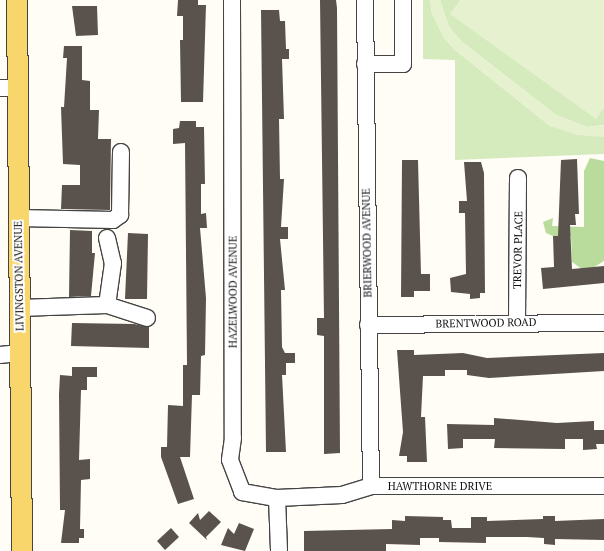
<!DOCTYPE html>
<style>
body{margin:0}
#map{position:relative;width:604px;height:551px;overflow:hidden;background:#fffdf5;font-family:"PT Serif",serif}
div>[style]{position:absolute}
.green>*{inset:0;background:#d5ebbd}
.forest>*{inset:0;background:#b9dc9c}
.pitch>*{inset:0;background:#e6f2cf}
.building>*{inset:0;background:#5a524d}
.roads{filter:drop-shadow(1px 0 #444) drop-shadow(-1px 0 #444) drop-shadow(0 1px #444) drop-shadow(0 -1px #444)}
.minor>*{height:16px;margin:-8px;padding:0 8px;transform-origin:8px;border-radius:8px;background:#fff}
.major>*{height:20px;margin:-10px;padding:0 10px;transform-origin:10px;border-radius:10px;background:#f9d66b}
span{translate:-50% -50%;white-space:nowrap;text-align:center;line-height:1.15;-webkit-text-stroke:4px #fff;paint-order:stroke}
.street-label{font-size:11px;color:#111}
</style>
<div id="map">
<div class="green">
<i style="clip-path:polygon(423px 0,430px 0,432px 13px,444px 38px,454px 49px,550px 126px,604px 137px,604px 154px,455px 160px,455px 60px,423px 59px)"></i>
<i style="clip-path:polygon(440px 0,604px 0,604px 125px,587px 127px,556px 115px,461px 41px,449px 27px)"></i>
</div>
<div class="forest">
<i style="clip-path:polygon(590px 158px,604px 161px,604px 261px,586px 272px,572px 262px,571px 236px,553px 236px,546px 233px,543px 222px,553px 218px,552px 226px,584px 227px,584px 171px)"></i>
</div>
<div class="pitch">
<i style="clip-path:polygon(430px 0,440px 0,449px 27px,461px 41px,556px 115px,587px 127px,604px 125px,604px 137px,577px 135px,550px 126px,454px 49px,444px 38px,432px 13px)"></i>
<i style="clip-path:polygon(460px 0,604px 0,604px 108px,596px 119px,450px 14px)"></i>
</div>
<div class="building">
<i style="clip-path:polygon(178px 0,198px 0,198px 5px,206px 5px,203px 102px,181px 102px,180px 40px,183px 40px,183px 16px,177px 16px)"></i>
<i style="clip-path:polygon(320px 0,336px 0,337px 8px,340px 453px,324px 454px,324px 336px,317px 335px,317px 318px,324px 318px)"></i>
<i style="clip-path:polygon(72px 6px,97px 6px,98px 35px,76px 36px)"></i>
<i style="clip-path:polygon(261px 10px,279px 10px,280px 21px,285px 21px,286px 49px,289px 49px,289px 59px,282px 59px,284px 119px,279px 119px,280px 179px,284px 179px,281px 227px,288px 227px,288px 239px,280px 239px,285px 290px,281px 290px,282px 347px,285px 353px,295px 353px,295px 363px,286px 363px,286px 375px,282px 375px,286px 452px,266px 452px)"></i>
<i style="clip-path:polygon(64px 46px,82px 46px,82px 80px,90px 81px,90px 110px,99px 110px,98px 139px,111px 139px,110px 210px,61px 209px,62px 185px,80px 185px,80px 165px,63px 164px,61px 107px,64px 107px,67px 58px,63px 58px)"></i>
<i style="clip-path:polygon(180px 121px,196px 121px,196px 127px,204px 127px,205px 184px,201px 184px,201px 214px,206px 213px,207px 228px,200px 228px,206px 298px,205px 355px,201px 356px,200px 395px,192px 395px,190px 457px,180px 457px,194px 499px,178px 504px,161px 457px,161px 447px,167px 447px,168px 405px,183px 406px,183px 365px,187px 365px,185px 143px,173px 144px,173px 129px,179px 128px)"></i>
<i style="clip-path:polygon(577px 159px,579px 214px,575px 214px,576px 225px,570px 225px,572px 269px,604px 266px,604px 283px,543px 289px,541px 268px,554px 267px,553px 236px,558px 236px,561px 160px)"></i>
<i style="clip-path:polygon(402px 160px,418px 160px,421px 274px,430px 274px,430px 291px,414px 291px,414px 297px,401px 297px)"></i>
<i style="clip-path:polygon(464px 162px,481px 162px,484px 173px,485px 293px,480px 293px,480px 298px,470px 299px,470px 294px,451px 292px,450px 278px,466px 274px,465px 213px,459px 213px,459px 201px,467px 201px)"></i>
<i style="clip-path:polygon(70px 230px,92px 231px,92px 253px,95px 253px,91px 296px,69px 297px)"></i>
<i style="clip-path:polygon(128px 233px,148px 234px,147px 299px,125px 299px)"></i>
<i style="clip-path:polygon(72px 323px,134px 324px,149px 327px,149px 348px,71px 346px)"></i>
<i style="clip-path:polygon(397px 350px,414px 350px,414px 355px,463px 353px,487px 358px,604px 353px,604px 371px,489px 378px,467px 375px,467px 370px,445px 370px,445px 376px,423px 376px,421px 417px,425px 417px,427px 462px,407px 462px,407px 456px,399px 456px,403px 432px)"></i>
<i style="clip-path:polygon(72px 367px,97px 367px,97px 377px,87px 377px,87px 390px,81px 390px,79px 460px,90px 459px,90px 479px,81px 480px,80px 529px,84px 529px,84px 538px,79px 538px,79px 543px,61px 543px,65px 510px,60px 510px,59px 394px,60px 375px,72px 376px)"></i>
<i style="clip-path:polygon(494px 418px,557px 423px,594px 421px,594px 430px,604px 430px,604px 444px,596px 444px,597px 449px,583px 450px,583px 439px,565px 439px,565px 449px,494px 448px,495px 439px,463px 439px,463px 448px,448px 449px,447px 424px,494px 425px)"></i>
<i style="clip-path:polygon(209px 511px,221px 522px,206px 537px,207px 540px,189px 523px,198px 513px,200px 520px)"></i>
<i style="clip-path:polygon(405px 516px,443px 517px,443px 520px,451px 520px,452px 528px,471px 528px,471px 517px,487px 517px,487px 521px,543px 519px,543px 516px,555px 516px,555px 521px,604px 519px,604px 540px,555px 539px,555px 545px,544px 544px,544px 538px,527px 537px,486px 537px,486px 543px,439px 542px,439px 538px,420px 538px,420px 545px,386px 544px,386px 551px,304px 551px,304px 531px,392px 529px,392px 520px,405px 521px)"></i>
<i style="clip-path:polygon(239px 523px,254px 529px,245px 551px,221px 545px,228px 528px,234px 534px)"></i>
<i style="clip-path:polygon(171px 528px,179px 537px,165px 550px,157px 541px)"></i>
</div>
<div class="roads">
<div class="minor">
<i style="left:232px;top:0;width:438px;rotate:89.9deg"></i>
<i style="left:233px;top:438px;width:22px;rotate:98deg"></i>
<i style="left:230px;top:460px;width:34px;rotate:69deg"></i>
<i style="left:242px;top:492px;width:36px;rotate:10deg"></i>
<i style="left:277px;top:498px;width:65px;rotate:-2.6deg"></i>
<i style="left:342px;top:495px;width:30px;rotate:-17deg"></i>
<i style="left:371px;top:486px;width:233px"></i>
<i style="left:365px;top:0;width:486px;rotate:89.3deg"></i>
<i style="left:365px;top:64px;width:38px"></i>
<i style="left:403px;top:64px;width:64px;rotate:-90deg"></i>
<i style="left:0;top:88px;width:18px"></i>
<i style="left:18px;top:218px;width:95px;rotate:1.2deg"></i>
<i style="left:113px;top:220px;width:9px;rotate:-36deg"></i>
<i style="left:120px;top:215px;width:63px;rotate:-89.1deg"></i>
<i style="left:107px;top:238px;width:26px;rotate:77deg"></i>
<i style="left:113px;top:263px;width:42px;rotate:98.1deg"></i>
<i style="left:19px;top:308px;width:88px;rotate:-2deg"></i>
<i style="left:107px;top:305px;width:42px;rotate:18deg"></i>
<i style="left:517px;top:322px;width:144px;rotate:-89.6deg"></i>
<i style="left:368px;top:325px;width:236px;rotate:-0.5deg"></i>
<i style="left:0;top:355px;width:20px;rotate:-6deg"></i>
<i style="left:277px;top:498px;width:53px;rotate:87.8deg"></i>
</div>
<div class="major">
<i style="left:17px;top:0;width:551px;rotate:89.48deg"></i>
</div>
</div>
<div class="street-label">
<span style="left:367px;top:243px;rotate:-91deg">BRIERWOOD AVENUE</span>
<span style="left:518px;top:250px;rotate:-89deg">TREVOR PLACE</span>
<span style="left:19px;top:276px;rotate:-91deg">LIVINGSTON AVENUE</span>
<span style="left:233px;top:292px;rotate:-90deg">HAZELWOOD AVENUE</span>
<span style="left:486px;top:323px;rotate:-1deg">BRENTWOOD ROAD</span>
<span style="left:440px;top:486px">HAWTHORNE DRIVE</span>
</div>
</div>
